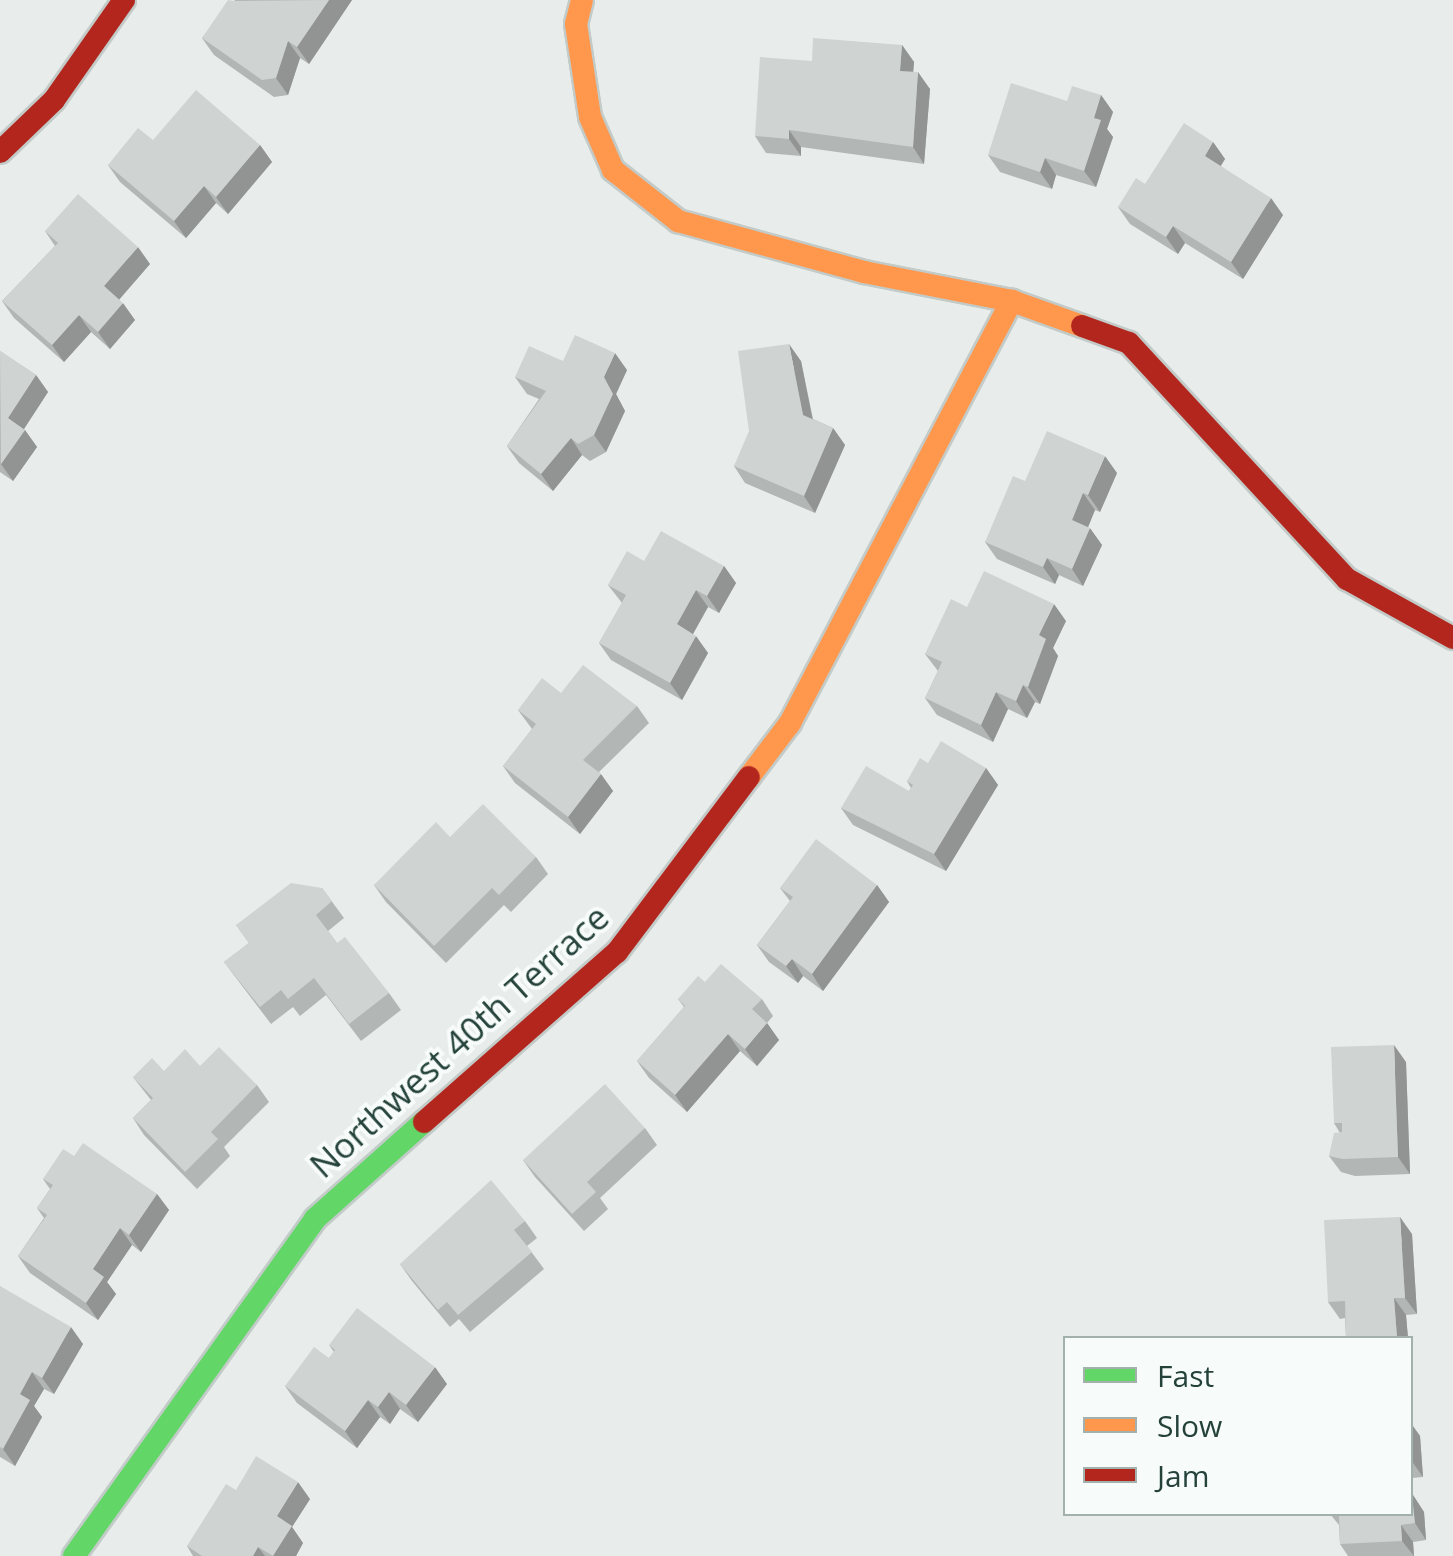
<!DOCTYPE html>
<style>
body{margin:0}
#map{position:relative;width:1453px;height:1556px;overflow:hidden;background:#e8edeb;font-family:"Open Sans",sans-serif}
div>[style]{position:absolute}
.roads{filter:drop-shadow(2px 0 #c3cbc8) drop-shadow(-2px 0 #c3cbc8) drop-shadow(0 2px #c3cbc8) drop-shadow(0 -2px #c3cbc8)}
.fast>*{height:22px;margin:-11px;padding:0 11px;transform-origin:11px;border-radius:11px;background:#63d668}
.slow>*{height:22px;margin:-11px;padding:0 11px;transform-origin:11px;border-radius:11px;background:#ff974d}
.jam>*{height:22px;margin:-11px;padding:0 11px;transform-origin:11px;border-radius:11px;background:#b3261e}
.wall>*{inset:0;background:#b2b6b5}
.shaded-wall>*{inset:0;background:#919493}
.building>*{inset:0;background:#cfd4d2}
span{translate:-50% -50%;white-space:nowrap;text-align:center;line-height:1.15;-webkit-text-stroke:8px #f7fbf9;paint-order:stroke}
.street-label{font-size:35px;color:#24423a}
.legend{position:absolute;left:1063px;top:1336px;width:350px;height:180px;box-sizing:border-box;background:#f7fbf9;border:2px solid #a3b1ad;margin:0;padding:12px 18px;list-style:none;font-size:30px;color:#24423a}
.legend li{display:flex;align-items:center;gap:20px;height:50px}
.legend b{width:50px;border:2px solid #a3b1ad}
</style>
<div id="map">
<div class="roads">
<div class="fast">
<i style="left:74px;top:1556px;width:414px;rotate:-54.4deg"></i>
<i style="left:315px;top:1219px;width:146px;rotate:-41.7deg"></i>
</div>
<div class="slow">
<i style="left:582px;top:0;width:25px;rotate:104deg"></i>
<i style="left:576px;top:24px;width:94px;rotate:81.4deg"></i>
<i style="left:590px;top:117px;width:58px;rotate:66.5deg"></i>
<i style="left:613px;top:170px;width:83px;rotate:38.1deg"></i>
<i style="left:678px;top:221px;width:193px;rotate:15.3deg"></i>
<i style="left:864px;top:272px;width:151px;rotate:11.1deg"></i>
<i style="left:1012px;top:301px;width:74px;rotate:19.7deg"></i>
<i style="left:749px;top:777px;width:68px;rotate:-52.8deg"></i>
<i style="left:790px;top:723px;width:477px;rotate:-62.3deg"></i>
</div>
<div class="jam">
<i style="left:0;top:152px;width:75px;rotate:-43.9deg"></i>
<i style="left:54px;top:100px;width:122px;rotate:-55deg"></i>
<i style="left:1082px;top:326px;width:50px;rotate:19.9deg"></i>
<i style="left:1129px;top:343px;width:321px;rotate:47.3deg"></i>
<i style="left:1347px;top:579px;width:121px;rotate:29.1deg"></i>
<i style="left:424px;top:1122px;width:257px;rotate:-41.4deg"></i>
<i style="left:617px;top:952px;width:219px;rotate:-53deg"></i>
</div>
</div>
<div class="wall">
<i style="clip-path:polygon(235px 0,352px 0,309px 64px,300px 58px,288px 95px,274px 97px,214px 55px,202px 38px)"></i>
<i style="clip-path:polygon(902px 45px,914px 62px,913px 72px,930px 89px,924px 164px,801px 147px,801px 156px,766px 153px,755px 136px,812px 61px)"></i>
<i style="clip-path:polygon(1101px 95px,1113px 112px,1107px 129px,1113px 137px,1096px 187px,1056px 175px,1052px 189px,1000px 172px,988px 155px,1067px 101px)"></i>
<i style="clip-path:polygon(153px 140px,260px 145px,272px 162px,228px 214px,216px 203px,186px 238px,120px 182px,108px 165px)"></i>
<i style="clip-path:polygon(1213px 142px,1225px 159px,1221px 166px,1283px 215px,1243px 279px,1185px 243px,1178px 254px,1130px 224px,1118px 207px,1145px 184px)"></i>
<i style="clip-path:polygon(45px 231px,150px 264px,119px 300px,135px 320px,110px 349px,91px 332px,64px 362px,14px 318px,2px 301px,55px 246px)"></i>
<i style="clip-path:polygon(0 351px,36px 375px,48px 392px,24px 429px,37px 447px,13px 481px,0 472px)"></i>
<i style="clip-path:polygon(563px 361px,627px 370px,616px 394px,625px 411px,606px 452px,590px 461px,582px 455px,553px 491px,519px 463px,507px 446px,539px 399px,527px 394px,515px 377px)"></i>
<i style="clip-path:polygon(801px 361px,813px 419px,833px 428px,845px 445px,815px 513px,745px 483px,734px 466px)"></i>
<i style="clip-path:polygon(1117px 473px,1100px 512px,1095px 510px,1088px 527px,1102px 545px,1083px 586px,1059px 575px,1055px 584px,997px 559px,985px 542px,1025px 481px)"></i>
<i style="clip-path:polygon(644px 561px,724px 566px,736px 583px,719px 613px,708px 607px,693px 634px,708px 653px,682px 700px,611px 660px,599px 643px,622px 603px,608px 585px)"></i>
<i style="clip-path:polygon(967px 607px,1066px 621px,1053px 648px,1058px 656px,1040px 704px,1035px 702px,1027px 718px,1008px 709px,993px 742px,937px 715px,925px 698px,938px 671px,925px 654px)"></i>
<i style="clip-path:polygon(561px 693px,637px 706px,649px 723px,599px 772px,613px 791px,580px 834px,515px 783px,503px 766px,532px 729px,518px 710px)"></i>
<i style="clip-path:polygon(928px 763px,986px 768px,998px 785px,946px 871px,853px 825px,841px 808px,909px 791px,911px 788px,907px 781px)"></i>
<i style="clip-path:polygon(450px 837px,536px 857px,548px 874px,511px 912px,504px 905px,446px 963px,386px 902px,374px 885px)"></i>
<i style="clip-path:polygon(877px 885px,889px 902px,823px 991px,803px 976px,798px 983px,769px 962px,757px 945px,790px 901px,780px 888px)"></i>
<i style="clip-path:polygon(322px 888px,344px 918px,328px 931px,337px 943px,389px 993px,401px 1010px,361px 1041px,326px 995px,300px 1016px,293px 1007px,271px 1024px,224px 962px,249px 943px,236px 925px)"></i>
<i style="clip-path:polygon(705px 982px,762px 999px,773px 1016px,767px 1023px,779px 1040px,757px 1066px,740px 1051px,687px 1112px,649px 1078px,637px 1061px,684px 1007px,678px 999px)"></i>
<i style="clip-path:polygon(1406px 1062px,1410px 1174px,1355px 1176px,1341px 1172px,1329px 1156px,1340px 1133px,1334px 1123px)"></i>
<i style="clip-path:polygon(200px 1066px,257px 1085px,269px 1102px,224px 1147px,230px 1156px,197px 1189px,144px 1135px,133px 1118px,151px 1100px,133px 1077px)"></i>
<i style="clip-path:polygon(645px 1128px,657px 1145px,600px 1198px,608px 1209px,584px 1231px,535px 1177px,523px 1160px)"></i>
<i style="clip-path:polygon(74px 1156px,157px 1194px,169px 1210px,141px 1252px,132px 1245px,107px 1282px,116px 1294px,98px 1320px,30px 1273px,18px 1256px,44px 1218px,37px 1208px,50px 1189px,43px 1179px)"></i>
<i style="clip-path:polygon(525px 1221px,537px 1238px,527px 1246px,544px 1269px,470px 1332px,459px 1319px,450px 1327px,412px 1281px,400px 1264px)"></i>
<i style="clip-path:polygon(1412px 1234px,1417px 1314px,1406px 1315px,1408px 1338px,1346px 1338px,1345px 1318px,1340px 1319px,1328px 1302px)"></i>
<i style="clip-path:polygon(0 1286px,83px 1344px,54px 1394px,44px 1389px,34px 1406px,42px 1417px,15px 1466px,0 1457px)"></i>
<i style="clip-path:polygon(329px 1345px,447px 1384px,418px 1422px,400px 1409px,390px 1424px,380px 1417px,357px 1448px,297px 1403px,285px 1386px,329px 1358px,334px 1352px)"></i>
<i style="clip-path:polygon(1410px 1422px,1420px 1436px,1423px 1477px,1412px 1478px,1413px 1495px,1424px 1512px,1426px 1540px,1413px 1542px,1414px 1556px,1348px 1556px,1340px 1544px,1339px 1525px,1330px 1514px,1410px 1514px)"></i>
<i style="clip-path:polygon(236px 1490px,310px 1499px,292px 1527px,303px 1543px,296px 1556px,193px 1556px,187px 1546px)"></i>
</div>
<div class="shaded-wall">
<i style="clip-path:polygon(329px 0,352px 0,309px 64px,297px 47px)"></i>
<i style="clip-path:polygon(288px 41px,300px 58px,288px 95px,276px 78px)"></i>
<i style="clip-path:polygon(902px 45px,914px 62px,912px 88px,900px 71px)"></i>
<i style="clip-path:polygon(918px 72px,930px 89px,924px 164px,913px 147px)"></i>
<i style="clip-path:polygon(1101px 95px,1113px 112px,1107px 129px,1113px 137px,1096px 187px,1084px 171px,1094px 118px)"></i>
<i style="clip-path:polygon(789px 130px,801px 147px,801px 156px,789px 139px)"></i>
<i style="clip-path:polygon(1213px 142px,1225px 159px,1216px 173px,1205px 156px)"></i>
<i style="clip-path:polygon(260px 145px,272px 162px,228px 214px,216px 197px)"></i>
<i style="clip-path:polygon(1045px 158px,1056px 175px,1052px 189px,1040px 172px)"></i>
<i style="clip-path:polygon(204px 186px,216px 203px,186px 238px,174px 221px)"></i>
<i style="clip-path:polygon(1271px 198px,1283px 215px,1243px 279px,1231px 262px)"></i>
<i style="clip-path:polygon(1173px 226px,1185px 243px,1178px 254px,1166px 237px)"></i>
<i style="clip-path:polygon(138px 247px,150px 264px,116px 303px,104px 286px)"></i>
<i style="clip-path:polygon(123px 303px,135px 320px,110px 349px,98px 332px)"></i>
<i style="clip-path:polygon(79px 315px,91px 332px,64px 362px,52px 345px)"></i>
<i style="clip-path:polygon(789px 344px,801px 361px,815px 432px,803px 415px)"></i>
<i style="clip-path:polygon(615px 353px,627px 370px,616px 394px,625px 411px,606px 452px,594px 435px,604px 377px)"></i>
<i style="clip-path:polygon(36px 375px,48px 392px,20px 435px,8px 418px)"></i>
<i style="clip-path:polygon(833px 428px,845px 445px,815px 513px,804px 496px)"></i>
<i style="clip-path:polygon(25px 430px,37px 447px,13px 481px,1px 464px)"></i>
<i style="clip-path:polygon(571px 438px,582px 455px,553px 491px,541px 474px)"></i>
<i style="clip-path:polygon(1105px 456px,1117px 473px,1100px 512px,1088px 495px)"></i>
<i style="clip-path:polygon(1083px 493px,1095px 510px,1084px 537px,1072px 520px)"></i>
<i style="clip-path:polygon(1090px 528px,1102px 545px,1083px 586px,1072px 569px)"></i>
<i style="clip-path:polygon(1047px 558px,1059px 575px,1055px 584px,1043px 567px)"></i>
<i style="clip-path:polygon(724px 566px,736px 583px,719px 613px,707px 596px)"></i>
<i style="clip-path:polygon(696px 590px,708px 607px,689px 641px,677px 624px)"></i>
<i style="clip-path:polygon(1054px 604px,1066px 621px,1053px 648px,1058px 656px,1040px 704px,1028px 687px,1039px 635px)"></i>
<i style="clip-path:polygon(696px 636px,708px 653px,682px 700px,670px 683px)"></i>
<i style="clip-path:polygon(1023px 685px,1035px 702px,1027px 718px,1016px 701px)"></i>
<i style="clip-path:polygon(996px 692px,1008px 709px,993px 742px,981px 725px)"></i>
<i style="clip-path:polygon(986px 768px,998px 785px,946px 871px,934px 854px)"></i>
<i style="clip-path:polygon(601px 774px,613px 791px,580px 834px,568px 817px)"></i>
<i style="clip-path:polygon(877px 885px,889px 902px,823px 991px,812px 974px)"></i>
<i style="clip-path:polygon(792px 959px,803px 976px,798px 983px,786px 966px)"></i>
<i style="clip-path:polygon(767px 1023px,779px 1040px,757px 1066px,745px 1049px)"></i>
<i style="clip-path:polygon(728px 1034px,740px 1051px,687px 1112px,675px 1095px)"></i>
<i style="clip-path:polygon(1394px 1045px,1406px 1062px,1410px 1174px,1398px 1157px)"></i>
<i style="clip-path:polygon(157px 1194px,169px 1210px,141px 1252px,129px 1235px)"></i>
<i style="clip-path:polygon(1400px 1217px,1412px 1234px,1417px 1314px,1405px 1298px)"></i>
<i style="clip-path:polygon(120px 1228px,132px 1245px,107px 1282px,116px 1294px,98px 1320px,86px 1303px,93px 1269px)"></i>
<i style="clip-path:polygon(1394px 1298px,1406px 1315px,1408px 1338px,1397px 1337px)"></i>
<i style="clip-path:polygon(71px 1327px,83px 1344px,54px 1394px,42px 1378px)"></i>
<i style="clip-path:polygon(435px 1367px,447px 1384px,418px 1422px,406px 1405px)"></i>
<i style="clip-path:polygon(32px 1372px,44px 1389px,34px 1406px,42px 1417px,15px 1466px,3px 1449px,20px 1394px)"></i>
<i style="clip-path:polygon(389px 1392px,400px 1409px,390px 1424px,378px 1407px)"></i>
<i style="clip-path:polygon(368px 1400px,380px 1417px,357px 1448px,345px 1431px)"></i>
<i style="clip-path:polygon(1410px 1422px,1420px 1436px,1423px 1477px,1411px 1460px)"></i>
<i style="clip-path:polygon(1410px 1477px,1413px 1495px,1424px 1512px,1426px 1540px,1415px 1523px,1410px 1507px)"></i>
<i style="clip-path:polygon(298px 1482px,310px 1499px,292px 1527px,303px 1543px,296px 1556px,273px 1556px,277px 1516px)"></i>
<i style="clip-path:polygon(1401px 1525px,1413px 1542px,1414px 1556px,1402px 1541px)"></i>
<i style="clip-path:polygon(258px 1547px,265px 1556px,253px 1556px)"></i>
</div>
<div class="building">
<i style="clip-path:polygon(228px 0,234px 1px,329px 0,297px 47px,288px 41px,276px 78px,262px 80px,202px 38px)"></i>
<i style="clip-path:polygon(813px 38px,902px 45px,900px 71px,918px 72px,913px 147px,789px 130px,789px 139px,755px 136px,760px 57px,812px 61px)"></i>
<i style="clip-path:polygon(1011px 83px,1067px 101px,1072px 86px,1101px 95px,1094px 118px,1101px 120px,1084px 171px,1045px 158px,1040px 172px,988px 155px)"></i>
<i style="clip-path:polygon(196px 90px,260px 145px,216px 197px,204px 186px,174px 221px,108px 165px,138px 128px,153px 140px)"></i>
<i style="clip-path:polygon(1184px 123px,1213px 142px,1205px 156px,1271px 198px,1231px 262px,1173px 226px,1166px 237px,1118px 207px,1136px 178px,1145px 184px)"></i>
<i style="clip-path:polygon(78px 194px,138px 247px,104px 286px,123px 303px,98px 332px,79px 315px,52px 345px,2px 301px,58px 243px,45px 231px)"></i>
<i style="clip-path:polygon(575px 335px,615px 353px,604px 377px,613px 394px,594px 435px,578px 444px,571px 438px,541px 474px,507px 446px,546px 391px,515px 377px,529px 346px,563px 361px)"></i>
<i style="clip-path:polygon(789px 344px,803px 415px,833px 428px,804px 496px,734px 466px,749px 431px,738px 351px)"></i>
<i style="clip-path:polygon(0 351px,36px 375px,8px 418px,25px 430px,1px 464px)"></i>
<i style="clip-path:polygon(1047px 431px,1105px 456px,1088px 495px,1083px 493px,1072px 520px,1090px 528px,1072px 569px,1047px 558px,1043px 567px,985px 542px,1013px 476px,1025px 481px)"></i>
<i style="clip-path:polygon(661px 531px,724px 566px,707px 596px,696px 590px,677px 624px,696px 636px,670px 683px,599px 643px,626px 595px,608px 585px,627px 551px,644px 561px)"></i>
<i style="clip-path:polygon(984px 571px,1054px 604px,1039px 635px,1046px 639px,1028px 687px,1023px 685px,1016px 701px,996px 692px,981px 725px,925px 698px,942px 662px,925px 654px,951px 599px,967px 607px)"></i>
<i style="clip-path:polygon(583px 665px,637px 706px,583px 760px,601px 774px,568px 817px,503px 766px,536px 724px,518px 710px,542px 678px,561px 693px)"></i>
<i style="clip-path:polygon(941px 741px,986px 768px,934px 854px,841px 808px,866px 766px,909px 791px,913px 785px,907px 781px,920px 758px,928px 763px)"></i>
<i style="clip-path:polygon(483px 804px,536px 857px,499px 895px,492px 888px,434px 946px,374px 885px,436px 822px,450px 837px)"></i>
<i style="clip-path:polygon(816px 839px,877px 885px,812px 974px,792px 959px,786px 966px,757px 945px,793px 897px,780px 888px)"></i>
<i style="clip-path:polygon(291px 883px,322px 888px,332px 901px,316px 915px,337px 943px,345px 937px,389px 993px,349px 1024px,314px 978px,288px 999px,281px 990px,260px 1007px,224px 962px,249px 943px,236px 925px)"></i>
<i style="clip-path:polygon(721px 964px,762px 999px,752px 1009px,767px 1023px,745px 1049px,728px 1034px,675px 1095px,637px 1061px,685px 1006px,678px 999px,698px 976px,705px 982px)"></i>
<i style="clip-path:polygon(1394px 1045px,1398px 1157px,1343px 1159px,1329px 1156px,1334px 1133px,1342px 1132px,1342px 1123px,1334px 1123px,1331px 1047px)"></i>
<i style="clip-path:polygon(219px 1047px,257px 1085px,211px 1132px,218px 1139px,185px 1172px,133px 1118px,153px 1098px,133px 1077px,152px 1058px,164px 1071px,185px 1049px,200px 1066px)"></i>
<i style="clip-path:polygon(605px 1084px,645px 1128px,587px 1182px,596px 1192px,572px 1214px,523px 1160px)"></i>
<i style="clip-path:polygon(83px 1143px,157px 1194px,129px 1235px,120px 1228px,93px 1269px,104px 1277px,86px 1303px,18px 1256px,47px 1215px,37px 1208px,53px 1185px,43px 1179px,63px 1149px,74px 1156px)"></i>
<i style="clip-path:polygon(491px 1180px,525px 1221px,514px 1230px,532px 1252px,458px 1315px,447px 1302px,438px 1310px,400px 1264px)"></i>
<i style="clip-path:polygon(1400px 1217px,1405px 1298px,1394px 1298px,1397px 1337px,1346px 1338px,1345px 1301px,1328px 1302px,1324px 1220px)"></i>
<i style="clip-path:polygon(0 1286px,71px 1327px,42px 1378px,32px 1372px,20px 1394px,30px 1400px,3px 1449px,0 1447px)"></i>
<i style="clip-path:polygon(357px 1308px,435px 1367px,406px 1405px,389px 1392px,378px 1407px,368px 1400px,345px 1431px,285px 1386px,314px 1347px,329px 1358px,335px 1350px,329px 1345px)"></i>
<i style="clip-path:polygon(256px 1456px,298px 1482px,277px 1516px,292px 1526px,273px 1556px,258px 1547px,253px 1556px,202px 1556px,187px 1546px,226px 1484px,236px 1490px)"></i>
<i style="clip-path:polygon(1410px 1495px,1412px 1495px,1415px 1523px,1401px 1525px,1402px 1541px,1340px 1544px,1339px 1514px,1410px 1514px)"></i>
</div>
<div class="street-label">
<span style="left:459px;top:1041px;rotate:-42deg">Northwest 40th Terrace</span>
</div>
<ul class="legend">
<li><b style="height:12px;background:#63d668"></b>Fast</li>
<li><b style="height:12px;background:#ff974d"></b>Slow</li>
<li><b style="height:12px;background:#b3261e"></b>Jam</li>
</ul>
</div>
